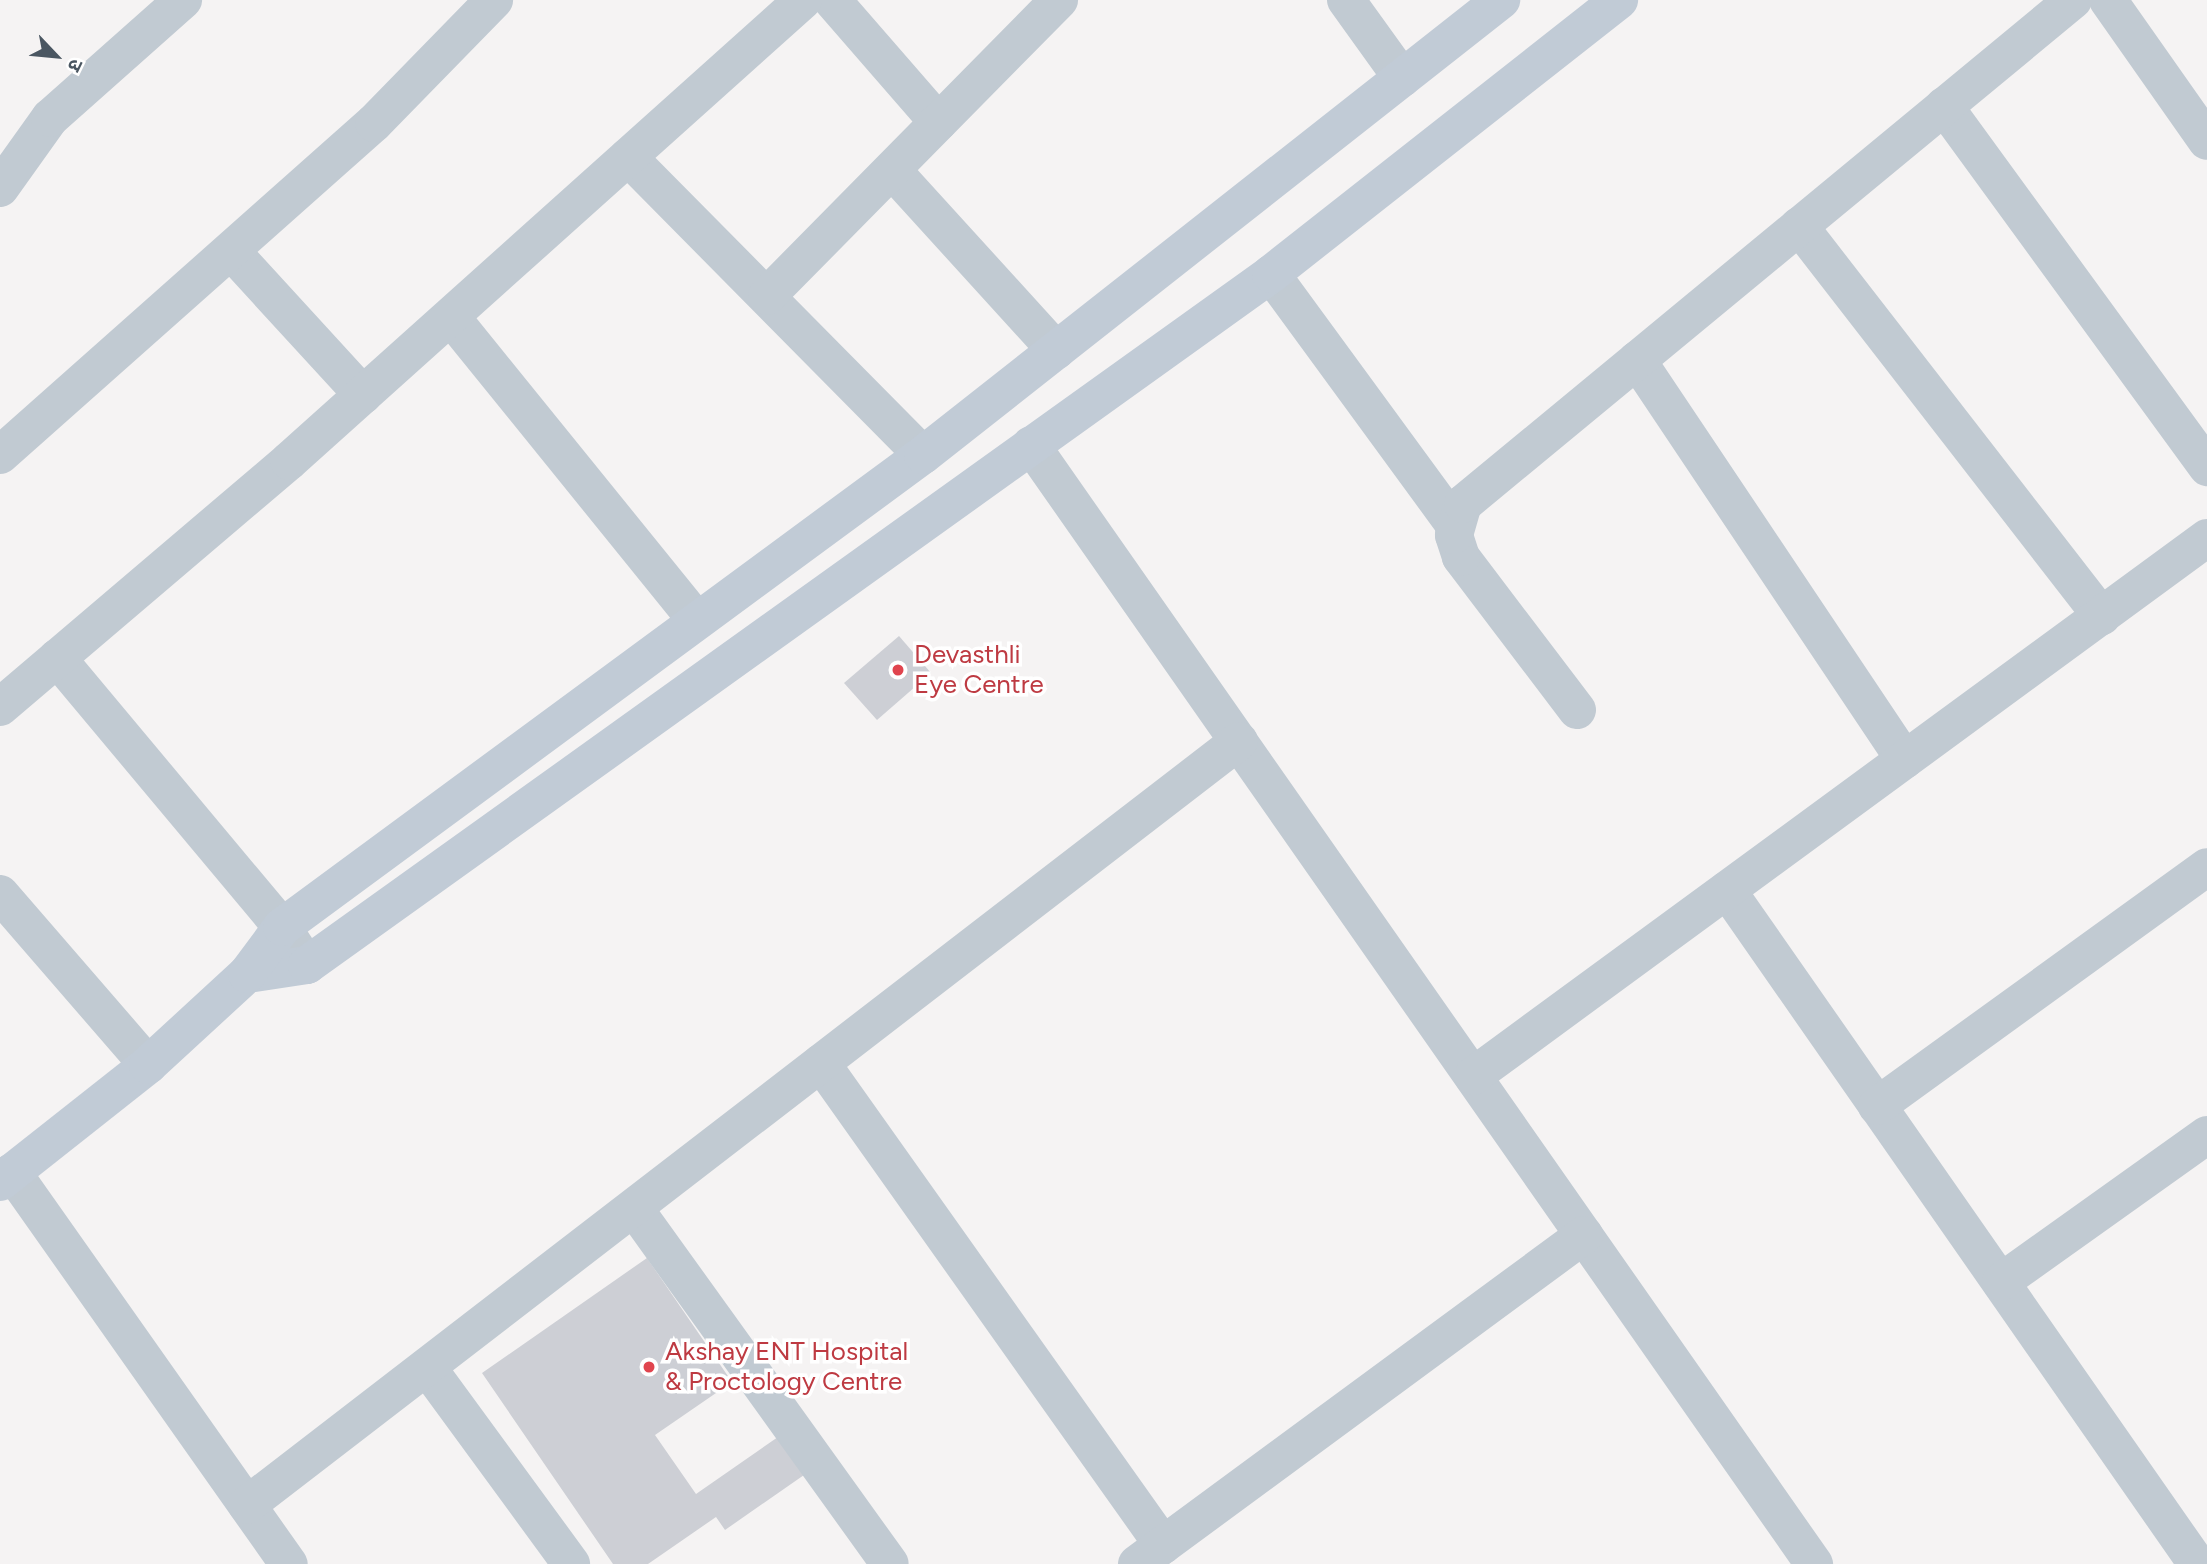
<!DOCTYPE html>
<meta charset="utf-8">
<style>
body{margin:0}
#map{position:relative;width:2207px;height:1564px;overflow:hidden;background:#f5f3f3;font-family:Figtree,"Noto Sans Devanagari",sans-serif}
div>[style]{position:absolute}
.building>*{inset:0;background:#cdcfd5}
.minor>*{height:38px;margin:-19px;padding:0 19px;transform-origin:19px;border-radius:19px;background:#c1cad2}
.secondary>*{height:38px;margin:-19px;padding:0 19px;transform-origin:19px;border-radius:19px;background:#c1cbd6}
.dots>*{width:19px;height:19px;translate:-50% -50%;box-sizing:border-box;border:4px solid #fff;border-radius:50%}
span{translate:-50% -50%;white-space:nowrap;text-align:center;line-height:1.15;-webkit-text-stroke:7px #fff;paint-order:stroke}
.health-label{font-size:26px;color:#be3a42}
.left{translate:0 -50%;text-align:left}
.north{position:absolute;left:21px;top:21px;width:70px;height:70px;-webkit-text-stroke:5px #fff;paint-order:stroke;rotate:116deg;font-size:19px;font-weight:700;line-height:28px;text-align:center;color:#4a5661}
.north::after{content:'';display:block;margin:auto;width:24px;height:32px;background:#4a5661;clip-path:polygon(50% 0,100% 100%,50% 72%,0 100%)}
</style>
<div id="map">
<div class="building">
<i style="clip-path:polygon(899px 636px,931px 673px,877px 720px,844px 683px)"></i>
<i style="clip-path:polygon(647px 1258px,732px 1382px,655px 1435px,696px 1494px,778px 1437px,804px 1475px,725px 1530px,716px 1517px,648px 1564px,613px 1564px,482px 1373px)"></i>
</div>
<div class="minor">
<i style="left:832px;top:0;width:162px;rotate:49deg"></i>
<i style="left:1346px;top:0;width:96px;rotate:54.3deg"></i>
<i style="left:2108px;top:0;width:172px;rotate:54.9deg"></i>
<i style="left:1944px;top:106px;width:447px;rotate:53.9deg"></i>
<i style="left:628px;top:157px;width:419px;rotate:45.3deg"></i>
<i style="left:892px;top:170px;width:244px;rotate:47.7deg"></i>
<i style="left:0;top:188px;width:86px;rotate:-54.5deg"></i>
<i style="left:50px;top:118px;width:178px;rotate:-41.6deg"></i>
<i style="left:1799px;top:226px;width:494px;rotate:52.2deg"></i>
<i style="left:232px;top:252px;width:194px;rotate:47.5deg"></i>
<i style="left:1271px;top:274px;width:310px;rotate:53.8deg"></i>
<i style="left:767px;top:296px;width:416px;rotate:-45.4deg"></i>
<i style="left:451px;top:317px;width:387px;rotate:51deg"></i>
<i style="left:1637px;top:360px;width:481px;rotate:56.2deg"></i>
<i style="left:1031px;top:445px;width:1366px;rotate:55.02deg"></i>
<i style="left:0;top:455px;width:500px;rotate:-41.6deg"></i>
<i style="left:374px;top:123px;width:172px;rotate:-45.7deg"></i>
<i style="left:57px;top:658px;width:351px;rotate:50.1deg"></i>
<i style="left:282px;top:927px;width:45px;rotate:56.7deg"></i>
<i style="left:0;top:707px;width:380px;rotate:-40.4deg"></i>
<i style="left:289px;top:461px;width:690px;rotate:-41.89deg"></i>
<i style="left:1577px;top:710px;width:192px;rotate:-127.2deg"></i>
<i style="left:1461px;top:557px;width:23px;rotate:-108deg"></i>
<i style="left:1454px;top:535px;width:32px;rotate:-74deg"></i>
<i style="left:1463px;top:504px;width:791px;rotate:-39.56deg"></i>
<i style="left:1727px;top:890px;width:822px;rotate:55.11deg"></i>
<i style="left:0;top:894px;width:226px;rotate:49.1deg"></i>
<i style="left:821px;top:1063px;width:591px;rotate:54.64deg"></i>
<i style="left:1473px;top:1076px;width:910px;rotate:-36.24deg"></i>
<i style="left:1877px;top:1106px;width:407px;rotate:-35.9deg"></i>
<i style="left:12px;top:1172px;width:480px;rotate:54.8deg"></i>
<i style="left:634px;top:1208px;width:438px;rotate:54.3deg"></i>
<i style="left:2001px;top:1282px;width:253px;rotate:-35.5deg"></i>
<i style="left:427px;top:1367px;width:244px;rotate:53.8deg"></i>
<i style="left:247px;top:1505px;width:1252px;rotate:-37.6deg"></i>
<i style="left:1137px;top:1564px;width:555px;rotate:-36.35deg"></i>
</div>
<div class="secondary">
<i style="left:247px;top:974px;width:61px;rotate:-8.5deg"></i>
<i style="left:307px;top:965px;width:1186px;rotate:-35.63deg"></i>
<i style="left:1271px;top:274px;width:443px;rotate:-38.2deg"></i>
<i style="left:0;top:1182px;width:189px;rotate:-38.3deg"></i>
<i style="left:148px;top:1065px;width:134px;rotate:-42.6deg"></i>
<i style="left:247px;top:974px;width:59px;rotate:-53.3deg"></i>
<i style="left:282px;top:927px;width:796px;rotate:-36.37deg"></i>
<i style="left:923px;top:455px;width:736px;rotate:-38.21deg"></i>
</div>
<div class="dots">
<i style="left:898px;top:670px;background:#e0444e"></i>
<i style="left:649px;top:1367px;background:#e0444e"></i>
</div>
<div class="health-label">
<span class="left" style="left:914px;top:670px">Devasthli<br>Eye Centre</span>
<span class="left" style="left:665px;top:1367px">Akshay ENT Hospital<br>&amp; Proctology Centre</span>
</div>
<div class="north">उ</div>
</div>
